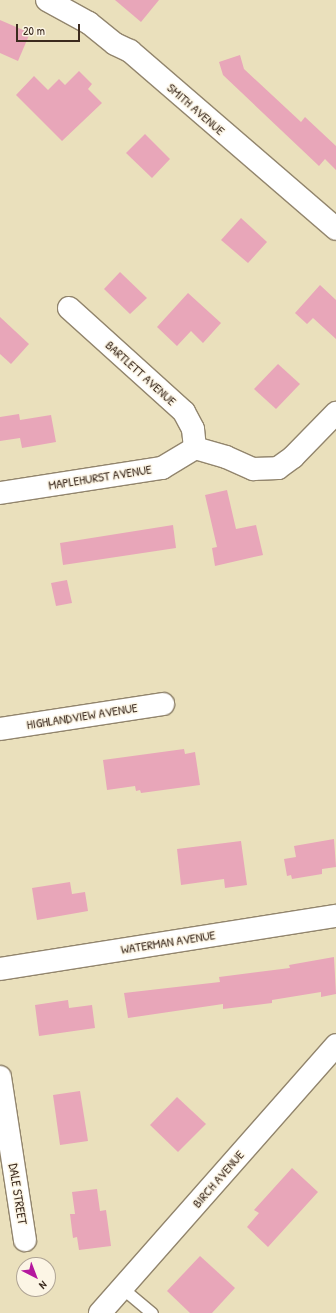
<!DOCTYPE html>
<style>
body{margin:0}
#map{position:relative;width:336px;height:1313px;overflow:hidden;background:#eae0bc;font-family:"Patrick Hand",sans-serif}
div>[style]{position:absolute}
.building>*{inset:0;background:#e8a6b9}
.roads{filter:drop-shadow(1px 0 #92856d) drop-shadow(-1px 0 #92856d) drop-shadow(0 1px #92856d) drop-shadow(0 -1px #92856d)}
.lane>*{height:11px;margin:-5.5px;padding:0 5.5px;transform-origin:5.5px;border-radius:5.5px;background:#fff}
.street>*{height:22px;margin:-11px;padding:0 11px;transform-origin:11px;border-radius:11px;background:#fff}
span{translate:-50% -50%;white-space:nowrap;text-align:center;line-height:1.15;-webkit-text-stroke:3px #fcf5e5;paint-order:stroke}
.street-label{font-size:13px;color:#3b2a1e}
.north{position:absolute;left:16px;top:1257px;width:40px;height:40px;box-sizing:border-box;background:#fcf5e5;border:1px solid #afa495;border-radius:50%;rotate:138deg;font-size:11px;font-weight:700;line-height:16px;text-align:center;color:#3b2a1e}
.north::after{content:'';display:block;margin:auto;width:14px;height:18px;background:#b5179e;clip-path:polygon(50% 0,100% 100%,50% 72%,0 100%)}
.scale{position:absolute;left:16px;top:24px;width:64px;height:18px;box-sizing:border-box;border:2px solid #3b2a1e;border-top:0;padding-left:5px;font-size:12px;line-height:14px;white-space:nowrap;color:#3b2a1e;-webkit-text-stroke:3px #fcf5e5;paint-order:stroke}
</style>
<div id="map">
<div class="building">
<i style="clip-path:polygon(115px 0,159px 0,141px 22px)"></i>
<i style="clip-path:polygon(0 20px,30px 33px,18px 61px,0 53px)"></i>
<i style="clip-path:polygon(240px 55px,244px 69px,301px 122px,305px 117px,336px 146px,336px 170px,325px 159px,319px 166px,223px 75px,219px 62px)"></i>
<i style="clip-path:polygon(79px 71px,92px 84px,88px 89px,102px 103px,62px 141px,16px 95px,34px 76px,48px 90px,59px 79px,65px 85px)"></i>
<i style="clip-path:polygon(145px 134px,170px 159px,152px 178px,126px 153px)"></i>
<i style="clip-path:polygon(241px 218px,267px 242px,248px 263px,221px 240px)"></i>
<i style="clip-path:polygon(120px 272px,147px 298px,130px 314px,104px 289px)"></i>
<i style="clip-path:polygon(320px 285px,336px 300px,336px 339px,313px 318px,307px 324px,295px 313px)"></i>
<i style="clip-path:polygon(188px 293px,221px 323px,203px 343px,191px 331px,177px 346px,157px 327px)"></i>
<i style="clip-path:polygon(0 317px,29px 344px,11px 364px,0 354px)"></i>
<i style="clip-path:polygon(278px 364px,300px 384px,276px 409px,254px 389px)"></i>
<i style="clip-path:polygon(19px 414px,20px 420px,51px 415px,56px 442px,22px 448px,20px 438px,0 441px,0 417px)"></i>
<i style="clip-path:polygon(227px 490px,236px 529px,256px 525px,263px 555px,215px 566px,212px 548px,217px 547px,205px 495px)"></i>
<i style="clip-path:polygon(173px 525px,176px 548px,63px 565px,60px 543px)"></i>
<i style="clip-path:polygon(67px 580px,72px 603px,56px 606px,51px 583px)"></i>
<i style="clip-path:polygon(184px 749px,185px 754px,195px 752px,200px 785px,141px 793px,140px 790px,136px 791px,135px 786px,107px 790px,103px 760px)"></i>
<i style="clip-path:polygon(334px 839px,336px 867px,322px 869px,322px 874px,292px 879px,291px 875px,287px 876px,284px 859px,296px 857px,294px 846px)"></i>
<i style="clip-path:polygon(241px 841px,247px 885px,225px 888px,224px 879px,181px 885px,177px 849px)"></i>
<i style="clip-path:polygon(70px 882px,72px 894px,85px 892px,88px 911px,37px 920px,32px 888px)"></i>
<i style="clip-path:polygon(334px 957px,336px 994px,321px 997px,321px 992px,272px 1000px,272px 1003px,223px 1009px,223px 1004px,128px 1018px,124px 993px,220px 982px,219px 977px,290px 968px,289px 965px)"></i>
<i style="clip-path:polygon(68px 1000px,69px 1008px,92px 1005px,95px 1028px,39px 1036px,35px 1005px)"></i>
<i style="clip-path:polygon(80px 1091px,88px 1141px,60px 1145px,53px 1095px)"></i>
<i style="clip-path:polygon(177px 1097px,206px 1124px,178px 1152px,150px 1125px)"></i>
<i style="clip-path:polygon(292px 1168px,318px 1192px,268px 1247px,247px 1227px,259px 1213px,254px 1210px)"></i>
<i style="clip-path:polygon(97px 1189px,100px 1211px,106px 1210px,111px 1246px,79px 1250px,77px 1237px,73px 1238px,70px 1214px,75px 1214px,72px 1192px)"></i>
<i style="clip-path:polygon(200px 1256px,235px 1288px,212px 1313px,190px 1313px,167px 1291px)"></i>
</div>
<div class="roads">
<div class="lane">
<i style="left:122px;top:1288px;width:39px;rotate:40deg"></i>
</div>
<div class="street">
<i style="left:47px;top:0;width:48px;rotate:28.7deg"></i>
<i style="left:89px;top:23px;width:33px;rotate:39deg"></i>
<i style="left:115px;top:44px;width:17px;rotate:25deg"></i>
<i style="left:130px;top:51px;width:272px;rotate:40.8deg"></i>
<i style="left:69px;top:308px;width:155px;rotate:42.1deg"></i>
<i style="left:184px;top:412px;width:19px;rotate:62deg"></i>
<i style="left:193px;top:429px;width:19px;rotate:84deg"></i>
<i style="left:195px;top:448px;width:32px;rotate:16deg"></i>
<i style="left:226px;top:457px;width:30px;rotate:24deg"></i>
<i style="left:253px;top:469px;width:25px;rotate:-2deg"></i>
<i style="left:278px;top:468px;width:19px;rotate:-36deg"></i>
<i style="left:293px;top:457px;width:62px;rotate:-45.7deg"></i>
<i style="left:0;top:493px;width:164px;rotate:-8.8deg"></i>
<i style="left:162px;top:468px;width:39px;rotate:-31deg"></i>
<i style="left:0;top:729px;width:165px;rotate:-8.7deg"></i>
<i style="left:0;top:969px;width:340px;rotate:-9deg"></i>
<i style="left:0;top:1077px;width:165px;rotate:81.3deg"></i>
<i style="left:100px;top:1313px;width:357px;rotate:-48.6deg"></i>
</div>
</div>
<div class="street-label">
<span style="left:196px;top:109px;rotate:41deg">SMITH AVENUE</span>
<span style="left:141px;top:373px;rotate:42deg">BARTLETT AVENUE</span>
<span style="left:100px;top:477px;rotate:-9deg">MAPLEHURST AVENUE</span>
<span style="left:82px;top:716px;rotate:-9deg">HIGHLANDVIEW AVENUE</span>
<span style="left:168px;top:942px;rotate:-9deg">WATERMAN AVENUE</span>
<span style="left:218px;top:1179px;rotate:-49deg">BIRCH AVENUE</span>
<span style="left:18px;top:1194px;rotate:81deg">DALE STREET</span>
</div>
<div class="north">N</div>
<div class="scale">20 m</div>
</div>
